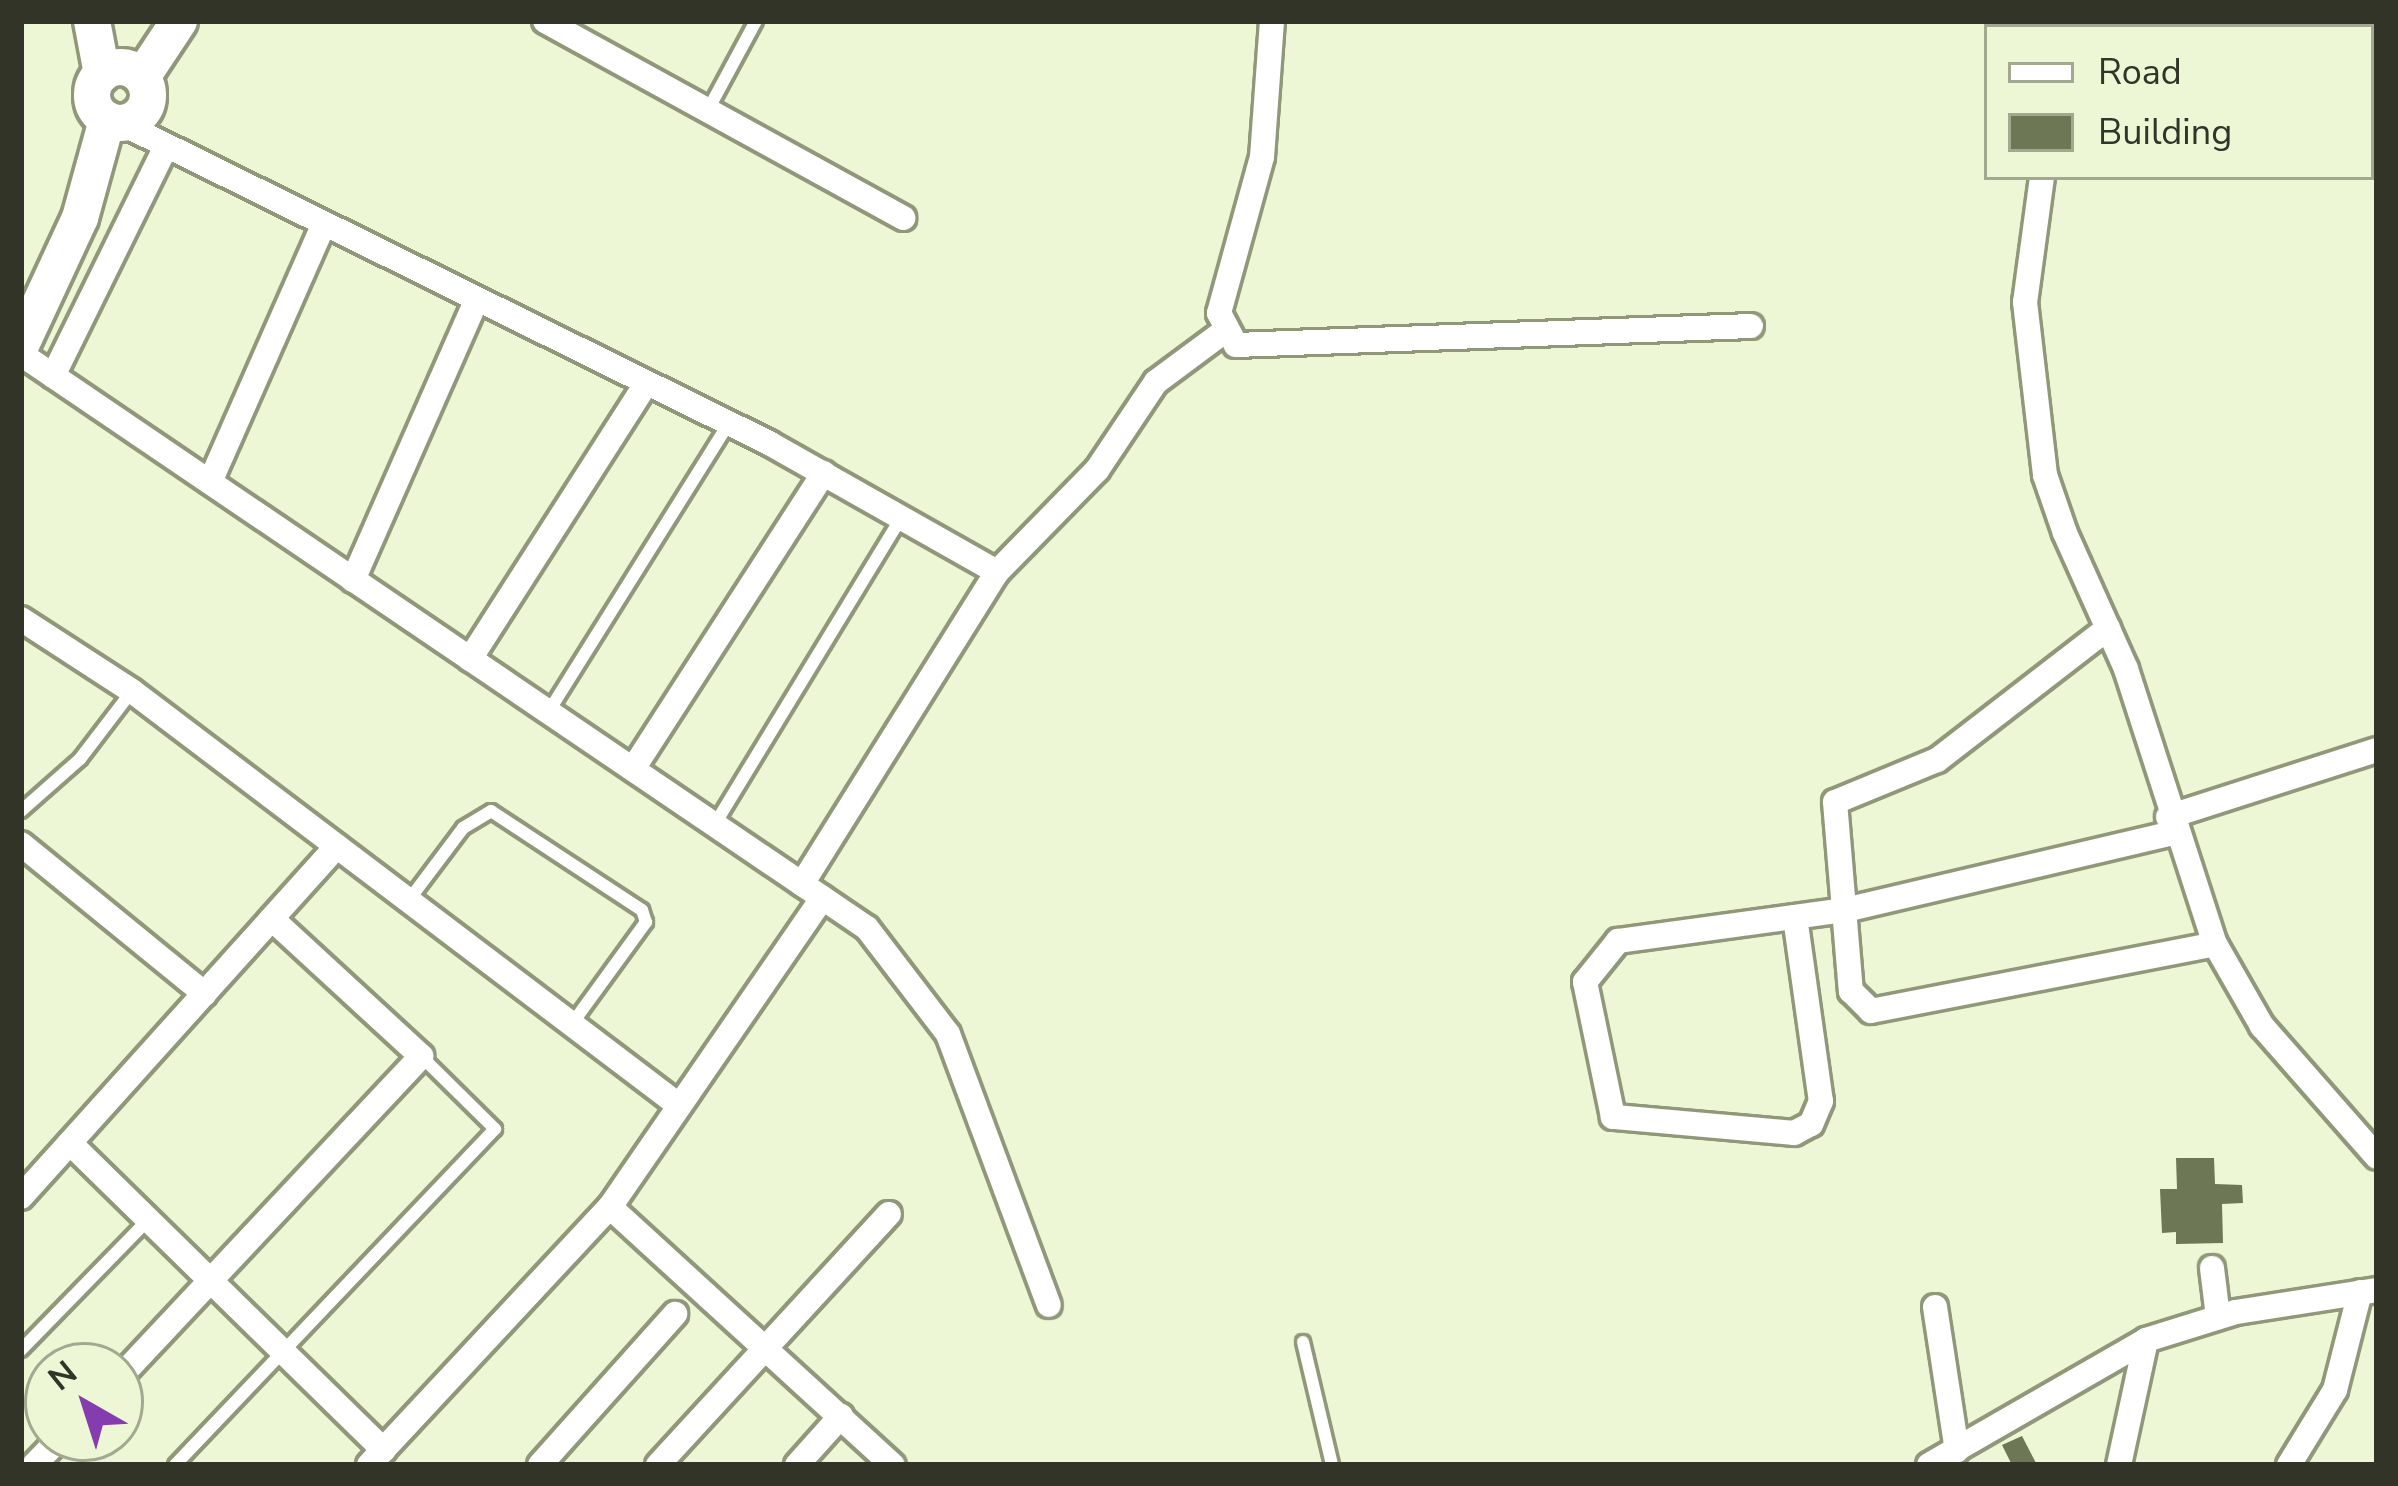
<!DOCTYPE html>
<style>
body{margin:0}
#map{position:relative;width:2398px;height:1486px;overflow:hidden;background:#edf7d6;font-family:"Nunito Sans",sans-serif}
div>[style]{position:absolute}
.building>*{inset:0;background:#6d7655}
.roads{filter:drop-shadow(3px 0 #90987a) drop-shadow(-3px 0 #90987a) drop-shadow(0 3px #90987a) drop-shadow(0 -3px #90987a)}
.lane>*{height:12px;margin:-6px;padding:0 6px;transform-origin:6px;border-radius:6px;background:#fff}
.street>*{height:24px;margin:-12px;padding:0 12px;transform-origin:12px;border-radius:12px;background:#fff}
.secondary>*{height:36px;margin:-18px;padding:0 18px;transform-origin:18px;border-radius:18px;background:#fff}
.secondary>.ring{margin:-18px;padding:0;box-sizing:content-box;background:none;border:36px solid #fff;border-radius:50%}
span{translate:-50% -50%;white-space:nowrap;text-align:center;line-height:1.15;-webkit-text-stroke:12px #edf7d6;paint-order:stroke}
.frame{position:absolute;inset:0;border:24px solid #313427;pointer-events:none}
.legend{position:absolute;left:1984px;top:24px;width:390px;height:156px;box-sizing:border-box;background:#edf7d6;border:3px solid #a2a990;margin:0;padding:15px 21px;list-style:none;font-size:36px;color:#313427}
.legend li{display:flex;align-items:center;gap:24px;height:60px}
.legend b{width:60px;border:3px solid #a2a990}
.north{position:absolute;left:24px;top:1342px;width:120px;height:120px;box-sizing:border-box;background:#edf7d6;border:3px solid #a2a990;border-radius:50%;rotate:321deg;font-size:33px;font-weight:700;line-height:48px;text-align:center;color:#313427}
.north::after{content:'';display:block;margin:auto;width:42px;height:54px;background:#853caf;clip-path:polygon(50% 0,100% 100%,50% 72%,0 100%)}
</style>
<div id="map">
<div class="building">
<i style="clip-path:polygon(2176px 1158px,2214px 1158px,2215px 1184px,2242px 1185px,2243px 1203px,2222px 1204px,2223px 1243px,2176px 1244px,2176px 1232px,2162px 1233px,2160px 1189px,2177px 1189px)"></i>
<i style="clip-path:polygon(2022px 1436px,2037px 1465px,2012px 1465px,2002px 1445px)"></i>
</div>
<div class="roads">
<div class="lane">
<i style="left:708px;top:110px;width:101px;rotate:-61.7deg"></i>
<i style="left:549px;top:711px;width:338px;rotate:-58deg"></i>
<i style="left:21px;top:811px;width:79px;rotate:-41.4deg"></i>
<i style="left:80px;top:759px;width:86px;rotate:-52.6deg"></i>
<i style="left:715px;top:824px;width:358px;rotate:-58.7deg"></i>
<i style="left:409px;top:900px;width:90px;rotate:-53.1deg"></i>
<i style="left:463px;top:828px;width:33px;rotate:-31deg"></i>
<i style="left:491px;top:811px;width:181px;rotate:33.3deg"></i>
<i style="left:642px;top:910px;width:13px;rotate:72deg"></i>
<i style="left:646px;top:922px;width:126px;rotate:126deg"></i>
<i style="left:1303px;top:1342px;width:126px;rotate:76.7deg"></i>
<i style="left:21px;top:1350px;width:182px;rotate:-45.7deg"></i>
<i style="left:175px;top:1465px;width:464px;rotate:-46.4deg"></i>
<i style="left:495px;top:1129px;width:104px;rotate:-135.4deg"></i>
</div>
<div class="street">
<i style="left:545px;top:21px;width:409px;rotate:28.8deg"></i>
<i style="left:1272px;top:21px;width:136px;rotate:94.2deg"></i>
<i style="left:1262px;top:157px;width:162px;rotate:105.4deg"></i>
<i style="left:1219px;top:313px;width:36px;rotate:62deg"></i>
<i style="left:1236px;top:345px;width:515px;rotate:-2.11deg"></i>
<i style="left:2070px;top:27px;width:6px;rotate:-81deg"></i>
<i style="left:121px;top:123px;width:723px;rotate:26.28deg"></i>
<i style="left:769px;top:443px;width:262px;rotate:29.5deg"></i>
<i style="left:2042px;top:177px;width:126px;rotate:97.7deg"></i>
<i style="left:2025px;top:302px;width:174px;rotate:83.4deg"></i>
<i style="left:2045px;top:475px;width:61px;rotate:71deg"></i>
<i style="left:2065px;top:533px;width:149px;rotate:65.8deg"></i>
<i style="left:2126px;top:669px;width:289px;rotate:72.1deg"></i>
<i style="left:2215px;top:944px;width:95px;rotate:60.2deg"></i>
<i style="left:2262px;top:1026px;width:174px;rotate:48.7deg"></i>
<i style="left:21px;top:354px;width:1022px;rotate:34.16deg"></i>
<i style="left:867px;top:928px;width:133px;rotate:52.6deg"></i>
<i style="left:948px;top:1034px;width:289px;rotate:69.6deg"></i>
<i style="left:53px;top:376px;width:252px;rotate:-63.8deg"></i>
<i style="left:210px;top:482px;width:280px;rotate:-66.2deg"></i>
<i style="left:353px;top:580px;width:302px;rotate:-66.2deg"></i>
<i style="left:21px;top:619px;width:132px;rotate:33deg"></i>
<i style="left:132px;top:691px;width:684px;rotate:37.15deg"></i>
<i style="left:2108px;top:628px;width:216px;rotate:142.3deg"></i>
<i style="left:1937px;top:760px;width:110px;rotate:157.6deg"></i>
<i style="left:1835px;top:802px;width:190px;rotate:85.2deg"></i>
<i style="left:1851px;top:991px;width:28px;rotate:45deg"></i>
<i style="left:1871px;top:1011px;width:350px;rotate:-11deg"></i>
<i style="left:470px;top:659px;width:322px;rotate:-57.4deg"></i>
<i style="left:633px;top:769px;width:352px;rotate:-57.2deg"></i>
<i style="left:2168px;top:817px;width:219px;rotate:-17.8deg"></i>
<i style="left:21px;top:844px;width:237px;rotate:39.2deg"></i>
<i style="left:802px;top:884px;width:368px;rotate:-58deg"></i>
<i style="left:997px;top:572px;width:143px;rotate:-45.6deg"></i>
<i style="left:1097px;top:470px;width:106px;rotate:-56.2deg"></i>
<i style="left:1156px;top:382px;width:82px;rotate:-36.6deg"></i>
<i style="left:1795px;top:917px;width:186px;rotate:82deg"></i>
<i style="left:1821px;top:1101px;width:25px;rotate:113deg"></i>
<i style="left:1811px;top:1124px;width:19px;rotate:152deg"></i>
<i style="left:1794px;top:1133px;width:182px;rotate:-174.9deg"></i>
<i style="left:1613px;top:1117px;width:138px;rotate:-101.7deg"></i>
<i style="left:1585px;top:982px;width:53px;rotate:-51.2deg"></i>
<i style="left:1618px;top:941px;width:229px;rotate:-7.8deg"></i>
<i style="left:1845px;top:910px;width:337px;rotate:-13.2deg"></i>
<i style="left:70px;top:1143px;width:439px;rotate:44.4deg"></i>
<i style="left:21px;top:1197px;width:472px;rotate:-48deg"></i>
<i style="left:610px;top:1207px;width:383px;rotate:42.4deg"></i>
<i style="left:2212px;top:1268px;width:49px;rotate:83deg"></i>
<i style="left:1935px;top:1307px;width:145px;rotate:81.3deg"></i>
<i style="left:120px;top:1377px;width:440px;rotate:-46.8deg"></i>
<i style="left:421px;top:1056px;width:202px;rotate:-137.4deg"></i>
<i style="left:34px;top:1465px;width:37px;rotate:-46deg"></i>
<i style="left:369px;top:1465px;width:353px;rotate:-47deg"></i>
<i style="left:610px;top:1207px;width:375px;rotate:-55.5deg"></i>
<i style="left:540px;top:1465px;width:203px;rotate:-48.2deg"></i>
<i style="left:658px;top:1465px;width:341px;rotate:-47.4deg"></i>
<i style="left:797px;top:1465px;width:66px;rotate:-48.1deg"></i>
<i style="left:1929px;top:1465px;width:250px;rotate:-29.9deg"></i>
<i style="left:2146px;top:1340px;width:94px;rotate:-17.3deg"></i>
<i style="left:2236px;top:1312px;width:143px;rotate:-8.9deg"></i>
<i style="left:2119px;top:1465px;width:128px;rotate:-77.8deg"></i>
<i style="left:2289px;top:1465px;width:88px;rotate:-58.5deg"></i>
<i style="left:2335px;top:1390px;width:101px;rotate:-75.7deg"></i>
</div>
<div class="secondary">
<i style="left:92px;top:21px;width:54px;rotate:79.3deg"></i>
<i class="ring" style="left:92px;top:67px;width:20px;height:20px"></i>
<i style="left:142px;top:77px;width:67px;rotate:-56.5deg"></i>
<i style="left:21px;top:345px;width:140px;rotate:-65.1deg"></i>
<i style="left:80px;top:218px;width:102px;rotate:-74.6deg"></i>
</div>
</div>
<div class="frame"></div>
<ul class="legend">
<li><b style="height:15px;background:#fff"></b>Road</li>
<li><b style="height:33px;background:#6d7655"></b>Building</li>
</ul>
<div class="north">N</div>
</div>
